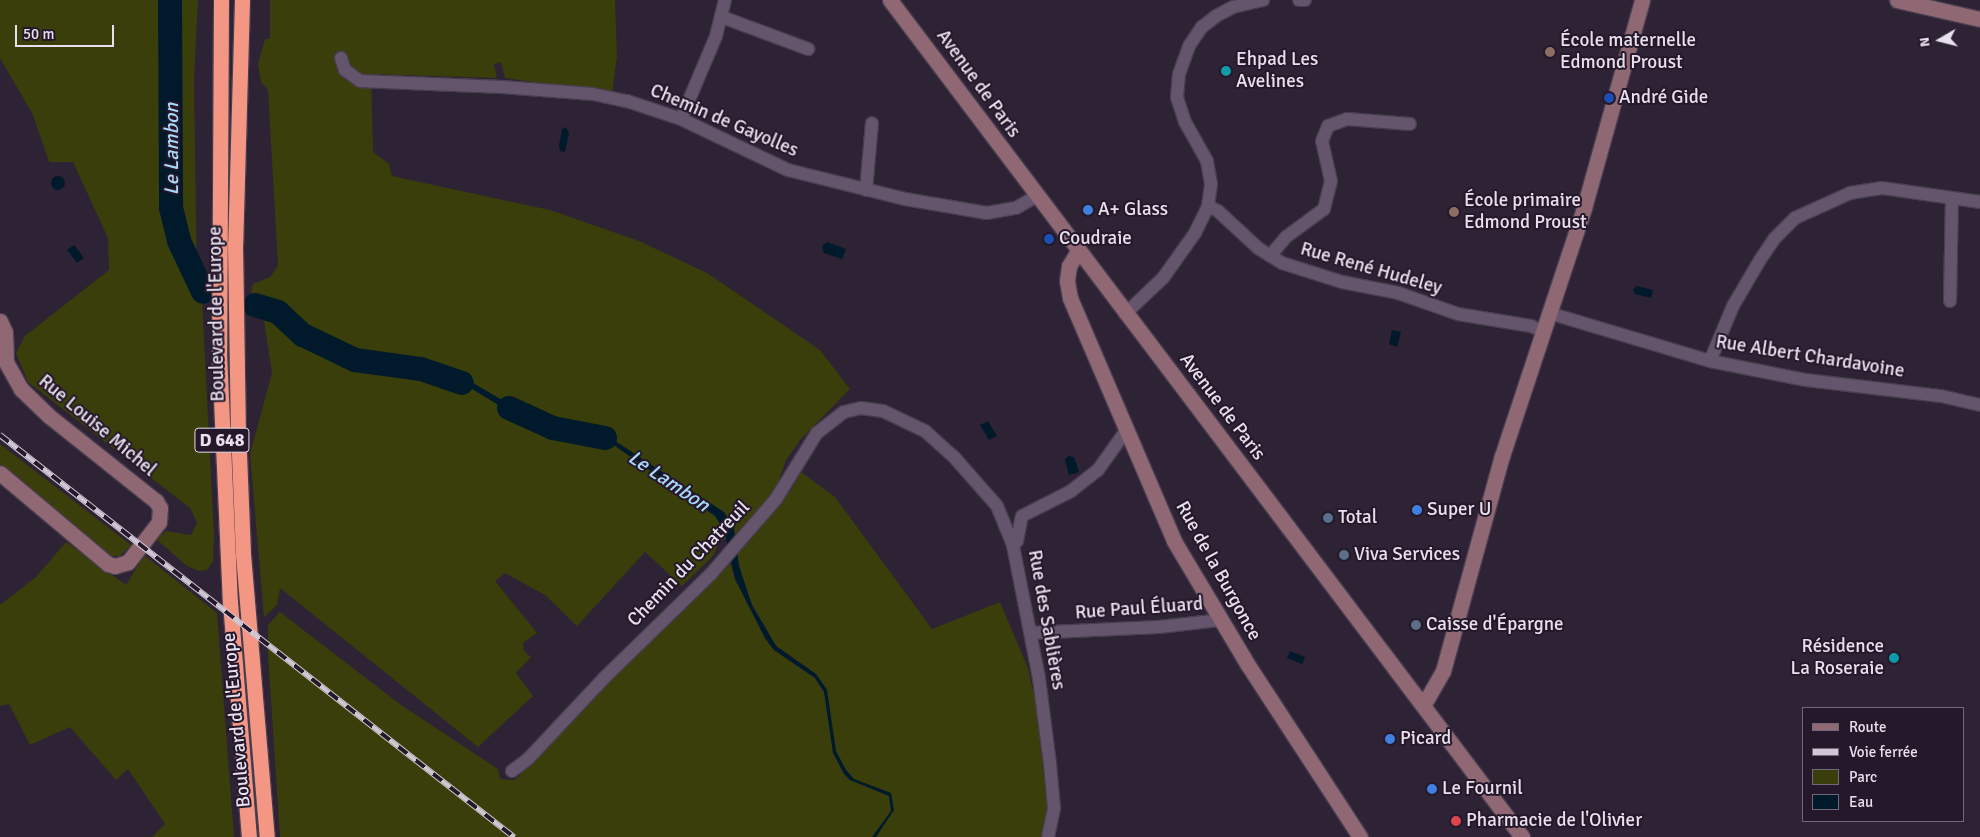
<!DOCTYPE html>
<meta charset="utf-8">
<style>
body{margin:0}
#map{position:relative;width:1980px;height:837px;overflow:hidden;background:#2e2235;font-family:Signika,sans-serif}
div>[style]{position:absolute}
.green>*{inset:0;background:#393e0a}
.water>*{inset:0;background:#001a2c}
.round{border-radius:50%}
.river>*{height:24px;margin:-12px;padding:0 12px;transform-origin:12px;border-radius:12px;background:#001a2c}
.roads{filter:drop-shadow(1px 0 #483e4f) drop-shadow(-1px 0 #483e4f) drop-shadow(0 1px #483e4f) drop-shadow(0 -1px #483e4f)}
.street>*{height:12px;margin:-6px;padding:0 6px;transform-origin:6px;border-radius:6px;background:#64556c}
.secondary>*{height:15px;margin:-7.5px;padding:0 7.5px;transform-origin:7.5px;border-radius:7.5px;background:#8f6873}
.highway>*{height:15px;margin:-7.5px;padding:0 7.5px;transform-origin:7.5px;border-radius:7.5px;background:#f39684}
.rail>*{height:5.5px;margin-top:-2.75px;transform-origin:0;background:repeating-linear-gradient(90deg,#25182b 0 11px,#d0c7d5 0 22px);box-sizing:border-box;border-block:1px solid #d0c7d5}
.dots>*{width:14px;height:14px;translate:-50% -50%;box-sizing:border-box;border:2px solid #25182b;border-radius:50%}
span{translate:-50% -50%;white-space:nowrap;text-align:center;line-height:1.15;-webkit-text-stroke:4px #25182b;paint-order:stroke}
.shield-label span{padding:1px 4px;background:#25182b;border:1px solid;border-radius:4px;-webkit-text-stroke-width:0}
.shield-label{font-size:18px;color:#e8e0ed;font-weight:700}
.poi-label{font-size:19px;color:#e8e0ed}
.left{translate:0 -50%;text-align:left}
.right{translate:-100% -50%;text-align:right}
.street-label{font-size:19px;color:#e8e0ed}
.water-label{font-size:20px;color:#a8d9fa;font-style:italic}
.legend{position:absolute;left:1802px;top:707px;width:162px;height:115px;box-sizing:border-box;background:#25182b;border:1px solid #736879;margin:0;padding:6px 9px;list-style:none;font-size:15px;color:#e8e0ed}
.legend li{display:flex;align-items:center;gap:10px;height:25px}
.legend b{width:25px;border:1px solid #736879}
.north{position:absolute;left:1915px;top:15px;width:50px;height:50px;-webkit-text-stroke:4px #25182b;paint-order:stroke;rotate:262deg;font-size:14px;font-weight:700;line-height:20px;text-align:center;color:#e8e0ed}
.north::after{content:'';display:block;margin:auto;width:18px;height:22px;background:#e8e0ed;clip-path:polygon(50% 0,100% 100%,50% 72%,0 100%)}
.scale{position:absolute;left:15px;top:25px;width:99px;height:22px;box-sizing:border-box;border:2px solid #e8e0ed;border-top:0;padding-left:6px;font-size:15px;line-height:18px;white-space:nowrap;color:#e8e0ed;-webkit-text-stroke:4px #25182b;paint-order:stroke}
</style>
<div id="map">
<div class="green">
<i style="clip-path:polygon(0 0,198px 0,194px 80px,197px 287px,202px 300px,214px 535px,213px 562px,207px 570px,199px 571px,187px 566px,156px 539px,166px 531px,191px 535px,197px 523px,190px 508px,28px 382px,16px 353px,25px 336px,109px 270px,108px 238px,73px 162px,49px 162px,33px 115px,0 58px)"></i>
<i style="clip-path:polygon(270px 0,615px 0,617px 57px,612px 93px,505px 78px,501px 62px,494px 64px,497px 78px,371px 74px,373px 152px,389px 164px,392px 176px,550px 210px,639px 241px,707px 273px,820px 350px,850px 389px,801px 439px,786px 460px,777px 486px,789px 493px,801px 472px,835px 497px,932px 629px,1000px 602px,1028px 668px,1037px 709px,1047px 808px,1041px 837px,280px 837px,268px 654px,268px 625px,280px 612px,401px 705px,498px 769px,500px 779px,515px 780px,729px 558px,735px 579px,765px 638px,774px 650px,815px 678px,824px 692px,827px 706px,827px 690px,816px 674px,776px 646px,752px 605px,739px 566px,735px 537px,720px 540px,713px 556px,682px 586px,645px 552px,577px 626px,545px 595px,505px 573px,495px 581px,537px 633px,523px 643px,524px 651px,531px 657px,516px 673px,533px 696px,478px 747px,280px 588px,277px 605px,264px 617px,250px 454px,272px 373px,264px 321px,247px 313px,253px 284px,270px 277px,278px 266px,268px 90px,261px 82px,258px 64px,265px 39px,270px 39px)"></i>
<i style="clip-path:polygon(0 444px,131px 545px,120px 556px,105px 556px,0 465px)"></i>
<i style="clip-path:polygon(66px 542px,126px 585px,144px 555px,217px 613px,234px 837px,152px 837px,165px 824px,128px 769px,116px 780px,70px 727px,30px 745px,9px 704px,0 706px,0 605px,36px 577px)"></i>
</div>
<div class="water">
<i style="clip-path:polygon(566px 127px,569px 133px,565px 152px,560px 151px,559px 146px,562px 129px)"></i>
<i class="round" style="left:51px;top:176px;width:14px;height:14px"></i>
<i style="clip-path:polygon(827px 242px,846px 249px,842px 259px,824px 253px,822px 246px)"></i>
<i style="clip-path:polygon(74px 245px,84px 258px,77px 263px,67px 250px)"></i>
<i style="clip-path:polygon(1637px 286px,1653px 290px,1651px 298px,1635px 294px,1633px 289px)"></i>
<i style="clip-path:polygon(279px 311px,315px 340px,348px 356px,390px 362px,473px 383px,535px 419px,609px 437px,724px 512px,734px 528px,739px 566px,752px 605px,776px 646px,816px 674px,827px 690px,836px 751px,846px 770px,854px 779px,891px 793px,894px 810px,876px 837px,872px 837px,891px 811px,889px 796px,850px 780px,844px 774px,833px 753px,824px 692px,815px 678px,774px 650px,765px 638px,735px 579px,724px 530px,715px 516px,608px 441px,515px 415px,472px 389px,404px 368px,346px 358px,318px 346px,279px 317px)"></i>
<i style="clip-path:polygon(1392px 330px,1401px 332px,1397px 347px,1389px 344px)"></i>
<i style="clip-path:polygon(988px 421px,997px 436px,989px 440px,980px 425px)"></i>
<i style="clip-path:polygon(1068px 456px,1074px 457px,1079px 472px,1069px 475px,1065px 460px)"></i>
<i style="clip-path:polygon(1290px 651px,1305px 657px,1302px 664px,1287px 658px)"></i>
</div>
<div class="river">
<i style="left:170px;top:0;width:208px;rotate:89.7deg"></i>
<i style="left:171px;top:208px;width:34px;rotate:76deg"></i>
<i style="left:179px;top:241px;width:56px;rotate:64.8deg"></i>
<i style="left:255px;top:305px;width:24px;rotate:17deg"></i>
<i style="left:278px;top:312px;width:34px;rotate:43deg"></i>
<i style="left:303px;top:335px;width:58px;rotate:25.7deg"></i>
<i style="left:355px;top:360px;width:67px;rotate:7.8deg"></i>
<i style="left:421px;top:369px;width:43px;rotate:18.9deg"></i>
<i style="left:509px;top:408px;width:48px;rotate:24.4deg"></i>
<i style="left:553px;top:428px;width:53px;rotate:10.9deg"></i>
</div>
<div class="roads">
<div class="street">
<i style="left:1299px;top:0;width:6px"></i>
<i style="left:722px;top:17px;width:92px;rotate:20.4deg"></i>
<i style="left:341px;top:58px;width:13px;rotate:72deg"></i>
<i style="left:345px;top:70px;width:19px;rotate:36deg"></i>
<i style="left:360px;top:81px;width:142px;rotate:2.4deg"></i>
<i style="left:502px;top:87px;width:91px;rotate:4.4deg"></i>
<i style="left:593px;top:94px;width:35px;rotate:12deg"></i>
<i style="left:627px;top:101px;width:57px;rotate:18.4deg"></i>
<i style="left:681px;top:119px;width:119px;rotate:25.5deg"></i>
<i style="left:788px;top:170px;width:121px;rotate:13.9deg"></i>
<i style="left:905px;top:199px;width:83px;rotate:9.7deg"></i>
<i style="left:987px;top:213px;width:29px;rotate:-10deg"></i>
<i style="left:1016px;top:208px;width:24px;rotate:-30deg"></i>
<i style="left:681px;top:119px;width:90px;rotate:-67.1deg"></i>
<i style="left:716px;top:36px;width:37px;rotate:-76deg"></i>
<i style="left:866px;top:190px;width:67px;rotate:-84.9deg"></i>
<i style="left:1208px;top:206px;width:11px;rotate:27deg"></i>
<i style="left:1218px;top:211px;width:54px;rotate:42.8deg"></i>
<i style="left:1258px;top:248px;width:28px;rotate:32deg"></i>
<i style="left:1282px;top:263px;width:63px;rotate:17.6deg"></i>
<i style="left:1342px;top:282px;width:57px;rotate:11.1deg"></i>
<i style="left:1398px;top:293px;width:64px;rotate:19.3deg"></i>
<i style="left:1458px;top:314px;width:74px;rotate:9.3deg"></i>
<i style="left:1531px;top:326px;width:12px;rotate:24deg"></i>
<i style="left:1270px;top:256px;width:25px;rotate:-50deg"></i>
<i style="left:1286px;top:237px;width:47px;rotate:-36.4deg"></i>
<i style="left:1324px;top:209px;width:29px;rotate:-76deg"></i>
<i style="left:1331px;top:181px;width:41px;rotate:-102.7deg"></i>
<i style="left:1322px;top:141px;width:16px;rotate:-68deg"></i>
<i style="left:1328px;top:126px;width:20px;rotate:-20deg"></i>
<i style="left:1347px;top:119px;width:63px;rotate:4.5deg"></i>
<i style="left:1950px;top:301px;width:102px;rotate:-88.9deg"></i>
<i style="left:1549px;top:313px;width:168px;rotate:16.6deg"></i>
<i style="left:1710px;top:361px;width:98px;rotate:11.2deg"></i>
<i style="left:1806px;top:380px;width:136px;rotate:6.8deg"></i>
<i style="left:1941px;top:396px;width:40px;rotate:13deg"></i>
<i style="left:1125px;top:314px;width:52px;rotate:-43.5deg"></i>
<i style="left:1163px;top:278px;width:55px;rotate:-54.6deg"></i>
<i style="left:1195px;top:233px;width:30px;rotate:-64deg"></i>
<i style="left:1208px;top:206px;width:22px;rotate:-82deg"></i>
<i style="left:1211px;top:184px;width:23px;rotate:-100deg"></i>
<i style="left:1207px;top:161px;width:45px;rotate:-119.4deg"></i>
<i style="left:1185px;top:122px;width:26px;rotate:-108deg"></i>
<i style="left:1177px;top:97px;width:23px;rotate:-85deg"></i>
<i style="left:1179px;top:74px;width:30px;rotate:-70deg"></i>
<i style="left:1189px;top:46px;width:23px;rotate:-56deg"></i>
<i style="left:1202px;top:27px;width:18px;rotate:-38deg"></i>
<i style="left:1216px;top:16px;width:19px;rotate:-28deg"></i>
<i style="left:1233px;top:7px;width:31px;rotate:-13deg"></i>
<i style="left:1710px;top:361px;width:60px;rotate:-67.3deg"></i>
<i style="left:1733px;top:306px;width:53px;rotate:-59.6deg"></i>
<i style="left:1760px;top:260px;width:25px;rotate:-56deg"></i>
<i style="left:1774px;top:239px;width:30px;rotate:-45deg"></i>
<i style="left:1795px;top:218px;width:60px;rotate:-24.4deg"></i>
<i style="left:1850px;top:193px;width:32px;rotate:-9deg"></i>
<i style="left:1882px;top:188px;width:99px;rotate:8.1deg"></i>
<i style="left:1030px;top:633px;width:129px;rotate:-2.7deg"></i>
<i style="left:1159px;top:627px;width:61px;rotate:-6.5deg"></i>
<i style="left:512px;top:771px;width:20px;rotate:-37deg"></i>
<i style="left:528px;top:759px;width:111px;rotate:-46.8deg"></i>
<i style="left:604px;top:678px;width:148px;rotate:-44.2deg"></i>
<i style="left:710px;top:575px;width:101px;rotate:-49deg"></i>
<i style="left:776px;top:499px;width:78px;rotate:-58.2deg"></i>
<i style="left:817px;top:433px;width:34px;rotate:-38deg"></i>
<i style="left:844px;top:412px;width:17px;rotate:-13deg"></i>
<i style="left:861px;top:408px;width:22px;rotate:8deg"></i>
<i style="left:883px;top:411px;width:47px;rotate:25.5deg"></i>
<i style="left:925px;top:431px;width:39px;rotate:42deg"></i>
<i style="left:954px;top:457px;width:65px;rotate:48.7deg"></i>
<i style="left:997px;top:506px;width:42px;rotate:67.7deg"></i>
<i style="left:1048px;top:837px;width:30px;rotate:-78deg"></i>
<i style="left:1054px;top:808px;width:44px;rotate:-95.2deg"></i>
<i style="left:1050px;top:764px;width:87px;rotate:-97.3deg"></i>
<i style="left:1039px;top:678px;width:136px;rotate:-101.1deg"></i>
<i style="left:1013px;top:545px;width:6px;rotate:-45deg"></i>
<i style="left:1017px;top:541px;width:25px;rotate:-79deg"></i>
<i style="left:1022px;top:516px;width:55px;rotate:-27deg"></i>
<i style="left:1071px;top:491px;width:34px;rotate:-38deg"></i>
<i style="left:1098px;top:470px;width:47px;rotate:-54.6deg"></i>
</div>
<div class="secondary">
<i style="left:890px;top:0;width:1049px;rotate:52.94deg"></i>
<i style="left:1897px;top:0;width:85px;rotate:12.9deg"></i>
<i style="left:1078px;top:251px;width:17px;rotate:121deg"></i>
<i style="left:1069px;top:266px;width:15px;rotate:98deg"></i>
<i style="left:1067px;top:281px;width:17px;rotate:80deg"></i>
<i style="left:1070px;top:298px;width:264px;rotate:66.8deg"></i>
<i style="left:1174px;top:541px;width:144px;rotate:59.2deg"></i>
<i style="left:1248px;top:665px;width:205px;rotate:56.9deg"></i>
<i style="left:0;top:321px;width:12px;rotate:66deg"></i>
<i style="left:5px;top:332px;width:30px;rotate:88deg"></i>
<i style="left:6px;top:362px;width:31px;rotate:61deg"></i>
<i style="left:21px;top:389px;width:39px;rotate:44deg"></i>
<i style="left:49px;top:416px;width:137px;rotate:38.5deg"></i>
<i style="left:156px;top:501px;width:8px;rotate:60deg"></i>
<i style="left:160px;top:508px;width:14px;rotate:94deg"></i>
<i style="left:159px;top:522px;width:51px;rotate:127.8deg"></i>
<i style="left:128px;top:562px;width:14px;rotate:163deg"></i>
<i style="left:115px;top:566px;width:7px;rotate:-164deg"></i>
<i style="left:108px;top:564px;width:141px;rotate:-139.9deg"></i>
<i style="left:1424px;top:704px;width:38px;rotate:-60deg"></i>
<i style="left:1443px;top:671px;width:223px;rotate:-74.7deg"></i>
<i style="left:1502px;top:456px;width:261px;rotate:-71.7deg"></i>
<i style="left:1584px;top:208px;width:216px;rotate:-74.4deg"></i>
</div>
<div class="highway">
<i style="left:221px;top:0;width:353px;rotate:90.3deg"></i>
<i style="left:219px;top:353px;width:249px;rotate:87.5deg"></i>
<i style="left:230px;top:602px;width:236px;rotate:85.4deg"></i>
<i style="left:242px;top:0;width:244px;rotate:91.6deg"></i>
<i style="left:235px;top:244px;width:185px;rotate:89.1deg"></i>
<i style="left:238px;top:429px;width:125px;rotate:87.7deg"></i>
<i style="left:243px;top:554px;width:284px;rotate:85.2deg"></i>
</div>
</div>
<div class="rail">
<i style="left:0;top:435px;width:653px;rotate:38.03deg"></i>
</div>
<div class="dots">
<i style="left:1550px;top:52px;background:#8d6e63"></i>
<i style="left:1226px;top:71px;background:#0f9aa8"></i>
<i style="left:1609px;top:98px;background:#1a4fb4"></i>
<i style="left:1088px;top:210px;background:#3f7fe0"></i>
<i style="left:1454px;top:212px;background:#8d6e63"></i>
<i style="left:1049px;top:239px;background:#1a4fb4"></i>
<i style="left:1417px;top:510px;background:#3f7fe0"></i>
<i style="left:1328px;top:518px;background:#5c6f8a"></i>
<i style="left:1344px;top:555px;background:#5c6f8a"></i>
<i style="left:1416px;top:625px;background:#5c6f8a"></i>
<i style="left:1894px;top:658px;background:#0f9aa8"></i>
<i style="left:1390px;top:739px;background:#3f7fe0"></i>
<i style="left:1432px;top:789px;background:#3f7fe0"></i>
<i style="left:1456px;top:821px;background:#e0444e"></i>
</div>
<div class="shield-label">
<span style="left:222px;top:440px">D 648</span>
</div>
<div class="poi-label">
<span class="left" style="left:1560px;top:52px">École maternelle<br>Edmond Proust</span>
<span class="left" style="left:1236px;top:71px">Ehpad Les<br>Avelines</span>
<span class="left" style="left:1619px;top:98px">André Gide</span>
<span class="left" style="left:1464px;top:212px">École primaire<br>Edmond Proust</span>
<span class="left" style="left:1098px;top:210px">A+ Glass</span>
<span class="left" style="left:1059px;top:239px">Coudraie</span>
<span class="left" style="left:1427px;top:510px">Super U</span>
<span class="left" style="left:1338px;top:518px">Total</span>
<span class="left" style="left:1354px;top:555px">Viva Services</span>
<span class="left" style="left:1426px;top:625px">Caisse d'Épargne</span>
<span class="right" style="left:1884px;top:658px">Résidence<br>La Roseraie</span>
<span class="left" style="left:1400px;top:739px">Picard</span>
<span class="left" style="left:1442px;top:789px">Le Fournil</span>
<span class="left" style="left:1466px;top:821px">Pharmacie de l'Olivier</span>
</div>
<div class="street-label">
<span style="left:978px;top:84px;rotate:54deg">Avenue de Paris</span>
<span style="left:724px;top:121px;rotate:23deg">Chemin de Gayolles</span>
<span style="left:1371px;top:269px;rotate:16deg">Rue René Hudeley</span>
<span style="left:217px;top:314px;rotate:-91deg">Boulevard de l'Europe</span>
<span style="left:1810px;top:357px;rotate:9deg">Rue Albert Chardavoine</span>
<span style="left:1222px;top:407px;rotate:53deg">Avenue de Paris</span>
<span style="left:97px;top:426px;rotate:40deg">Rue Louise Michel</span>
<span style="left:689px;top:564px;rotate:-46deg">Chemin du Chatreuil</span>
<span style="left:1218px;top:571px;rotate:61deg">Rue de la Burgonce</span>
<span style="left:1139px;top:609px;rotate:-4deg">Rue Paul Éluard</span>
<span style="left:1046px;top:620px;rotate:80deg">Rue des Sablières</span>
<span style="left:237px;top:720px;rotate:-95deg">Boulevard de l'Europe</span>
</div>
<div class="water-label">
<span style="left:171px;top:149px;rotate:-90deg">Le Lambon</span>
<span style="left:669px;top:481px;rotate:34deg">Le Lambon</span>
</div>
<ul class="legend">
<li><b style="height:6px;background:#8f6873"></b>Route</li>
<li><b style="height:6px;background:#d0c7d5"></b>Voie ferrée</li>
<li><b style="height:14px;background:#393e0a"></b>Parc</li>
<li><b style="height:14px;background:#001a2c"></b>Eau</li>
</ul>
<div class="north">N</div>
<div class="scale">50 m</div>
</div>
